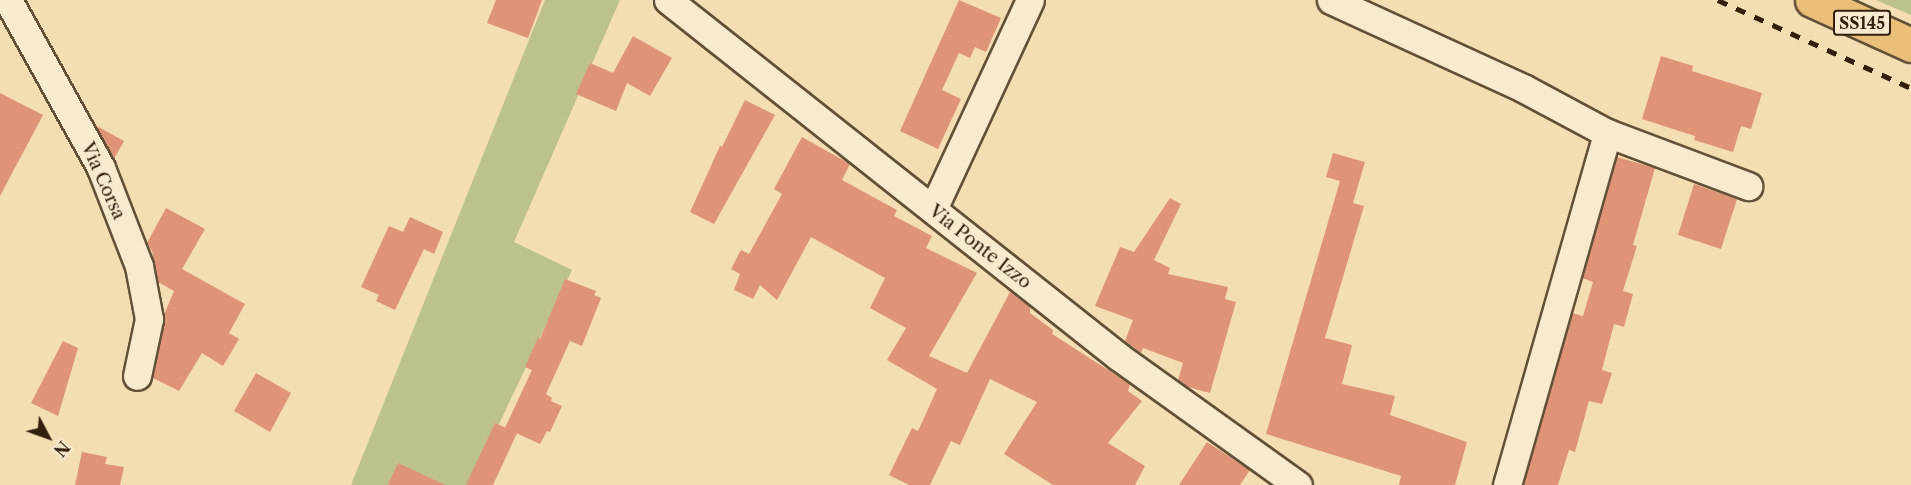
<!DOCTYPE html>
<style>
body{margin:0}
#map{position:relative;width:1911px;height:485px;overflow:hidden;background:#f3deb4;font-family:"Libre Caslon Text",serif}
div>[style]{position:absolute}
.green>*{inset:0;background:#bdc18b}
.building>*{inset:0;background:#df9477}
.roads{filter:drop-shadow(2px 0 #625037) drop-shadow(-2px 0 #625037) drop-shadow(0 2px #625037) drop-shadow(0 -2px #625037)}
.minor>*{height:27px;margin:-13.5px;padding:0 13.5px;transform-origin:13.5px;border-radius:13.5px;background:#f7eace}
.trunk>*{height:33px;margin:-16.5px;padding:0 16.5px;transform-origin:16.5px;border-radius:16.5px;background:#eabf7a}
.rail>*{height:4.5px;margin-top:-2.25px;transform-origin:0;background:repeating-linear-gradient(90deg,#32200d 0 10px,transparent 0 20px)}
span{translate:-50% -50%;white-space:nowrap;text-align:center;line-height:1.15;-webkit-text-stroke:4.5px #f7eace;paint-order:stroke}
.shield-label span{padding:2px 4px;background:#f7eace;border:2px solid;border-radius:4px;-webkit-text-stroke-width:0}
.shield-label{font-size:16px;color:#32200d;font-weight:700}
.street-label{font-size:18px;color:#32200d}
.north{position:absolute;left:18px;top:407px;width:60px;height:60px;-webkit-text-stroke:4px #f7eace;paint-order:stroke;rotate:131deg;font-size:16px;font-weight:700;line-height:24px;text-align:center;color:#32200d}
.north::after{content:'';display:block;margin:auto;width:21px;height:27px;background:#32200d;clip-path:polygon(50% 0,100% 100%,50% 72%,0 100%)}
</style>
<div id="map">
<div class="green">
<i style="clip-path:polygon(545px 0,620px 0,514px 242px,572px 270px,470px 485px,351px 485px)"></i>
<i style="clip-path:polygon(1876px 0,1911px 0,1911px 15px)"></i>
</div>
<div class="building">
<i style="clip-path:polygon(496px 0,542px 0,528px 38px,487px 23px)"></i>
<i style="clip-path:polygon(959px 0,1001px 18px,986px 52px,975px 47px,970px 58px,959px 53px,942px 90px,961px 99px,938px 149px,900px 131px)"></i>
<i style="clip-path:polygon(633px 36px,672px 58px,650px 96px,627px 83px,616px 111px,576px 94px,590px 63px,613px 73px)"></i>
<i style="clip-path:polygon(1661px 56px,1693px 66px,1692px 71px,1762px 93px,1751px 129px,1741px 126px,1733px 152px,1694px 140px,1695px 136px,1642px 119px)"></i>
<i style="clip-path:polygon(0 93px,43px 115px,0 196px)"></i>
<i style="clip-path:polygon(745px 100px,775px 115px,714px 224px,690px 212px,720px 146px,722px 147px)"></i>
<i style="clip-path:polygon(95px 125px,124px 141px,114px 159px)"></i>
<i style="clip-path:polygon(802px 137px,850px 164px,842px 180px,897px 210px,894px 216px,932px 236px,926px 248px,977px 273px,929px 356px,967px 373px,1010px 292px,1030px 307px,1030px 313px,1053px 330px,1052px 334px,1130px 384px,1128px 391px,1142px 401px,1108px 443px,1145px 466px,1135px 485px,1053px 485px,1004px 454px,1037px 402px,990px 379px,960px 445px,951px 441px,930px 485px,909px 485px,889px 475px,912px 428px,918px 431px,937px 389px,887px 360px,906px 328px,870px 308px,885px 278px,811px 237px,777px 300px,760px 285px,753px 299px,734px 290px,740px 274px,731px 269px,741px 250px,749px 254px,782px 194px,774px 189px)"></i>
<i style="clip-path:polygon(1333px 153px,1365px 162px,1353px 203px,1364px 206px,1325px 338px,1352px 345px,1342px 384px,1395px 396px,1390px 415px,1467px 442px,1455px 485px,1399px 485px,1401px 476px,1266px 434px,1340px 181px,1326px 177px)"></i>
<i style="clip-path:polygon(1617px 157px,1655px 168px,1633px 245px,1637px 246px,1623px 291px,1633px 294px,1624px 327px,1614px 324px,1602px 370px,1612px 373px,1602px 404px,1589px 401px,1575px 452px,1569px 450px,1558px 485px,1523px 485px,1572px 313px,1583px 316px,1593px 282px,1582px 278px)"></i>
<i style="clip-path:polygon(1694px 184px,1737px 199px,1721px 249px,1678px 235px)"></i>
<i style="clip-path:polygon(1170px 198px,1181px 204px,1154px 260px,1170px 268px,1168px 274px,1228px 287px,1225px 299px,1236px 302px,1210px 393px,1188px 387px,1178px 380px,1183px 363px,1143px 348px,1141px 353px,1125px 341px,1133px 320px,1095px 306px,1120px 247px,1134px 252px)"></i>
<i style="clip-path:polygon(166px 208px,205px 229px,182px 269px,245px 304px,229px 333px,239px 339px,223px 366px,202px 353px,179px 391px,153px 378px,164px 315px,174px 291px,158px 282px,152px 251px,147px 243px)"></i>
<i style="clip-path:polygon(410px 217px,443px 232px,434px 254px,424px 249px,395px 310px,376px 301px,379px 295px,361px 287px,389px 226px,403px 232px)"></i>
<i style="clip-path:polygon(565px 279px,596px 291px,594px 295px,601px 298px,582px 346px,570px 341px,546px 394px,552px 398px,551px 401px,562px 406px,550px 432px,547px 431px,540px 444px,505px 428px,532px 370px,525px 367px,538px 338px,540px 339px)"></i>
<i style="clip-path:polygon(63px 341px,78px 348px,58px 416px,31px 403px)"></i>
<i style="clip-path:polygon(256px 373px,291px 393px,270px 432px,234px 411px)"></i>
<i style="clip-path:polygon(495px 423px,517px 433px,493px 485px,466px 485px)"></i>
<i style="clip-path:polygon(1207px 442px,1250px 470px,1240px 485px,1179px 485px)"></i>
<i style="clip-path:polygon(82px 452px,107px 457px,105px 464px,124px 467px,120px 485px,75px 485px)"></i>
<i style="clip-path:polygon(398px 463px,445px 485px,388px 485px)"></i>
</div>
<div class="roads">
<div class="minor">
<i style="left:8px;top:0;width:192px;rotate:61deg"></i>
<i style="left:101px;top:168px;width:105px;rotate:68.8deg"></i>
<i style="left:139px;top:266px;width:54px;rotate:79.3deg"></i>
<i style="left:149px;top:319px;width:58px;rotate:101.9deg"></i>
<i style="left:668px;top:0;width:575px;rotate:38.36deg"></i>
<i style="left:1119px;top:357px;width:220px;rotate:35.6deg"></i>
<i style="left:1331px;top:0;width:211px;rotate:24.6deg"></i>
<i style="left:1523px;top:88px;width:95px;rotate:28.2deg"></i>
<i style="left:1607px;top:133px;width:151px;rotate:20.6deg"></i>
<i style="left:933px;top:209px;width:230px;rotate:-65.1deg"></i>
<i style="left:1507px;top:485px;width:366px;rotate:-74.1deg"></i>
</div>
<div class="trunk">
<i style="left:1812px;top:0;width:109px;rotate:24.4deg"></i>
</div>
</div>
<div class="rail">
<i style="left:1718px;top:0;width:212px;rotate:24.5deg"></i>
</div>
<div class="shield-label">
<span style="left:1862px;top:23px">SS145</span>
</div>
<div class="street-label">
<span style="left:103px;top:181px;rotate:66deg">Via Corsa</span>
<span style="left:980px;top:247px;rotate:38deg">Via Ponte Izzo</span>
</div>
<div class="north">N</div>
</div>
